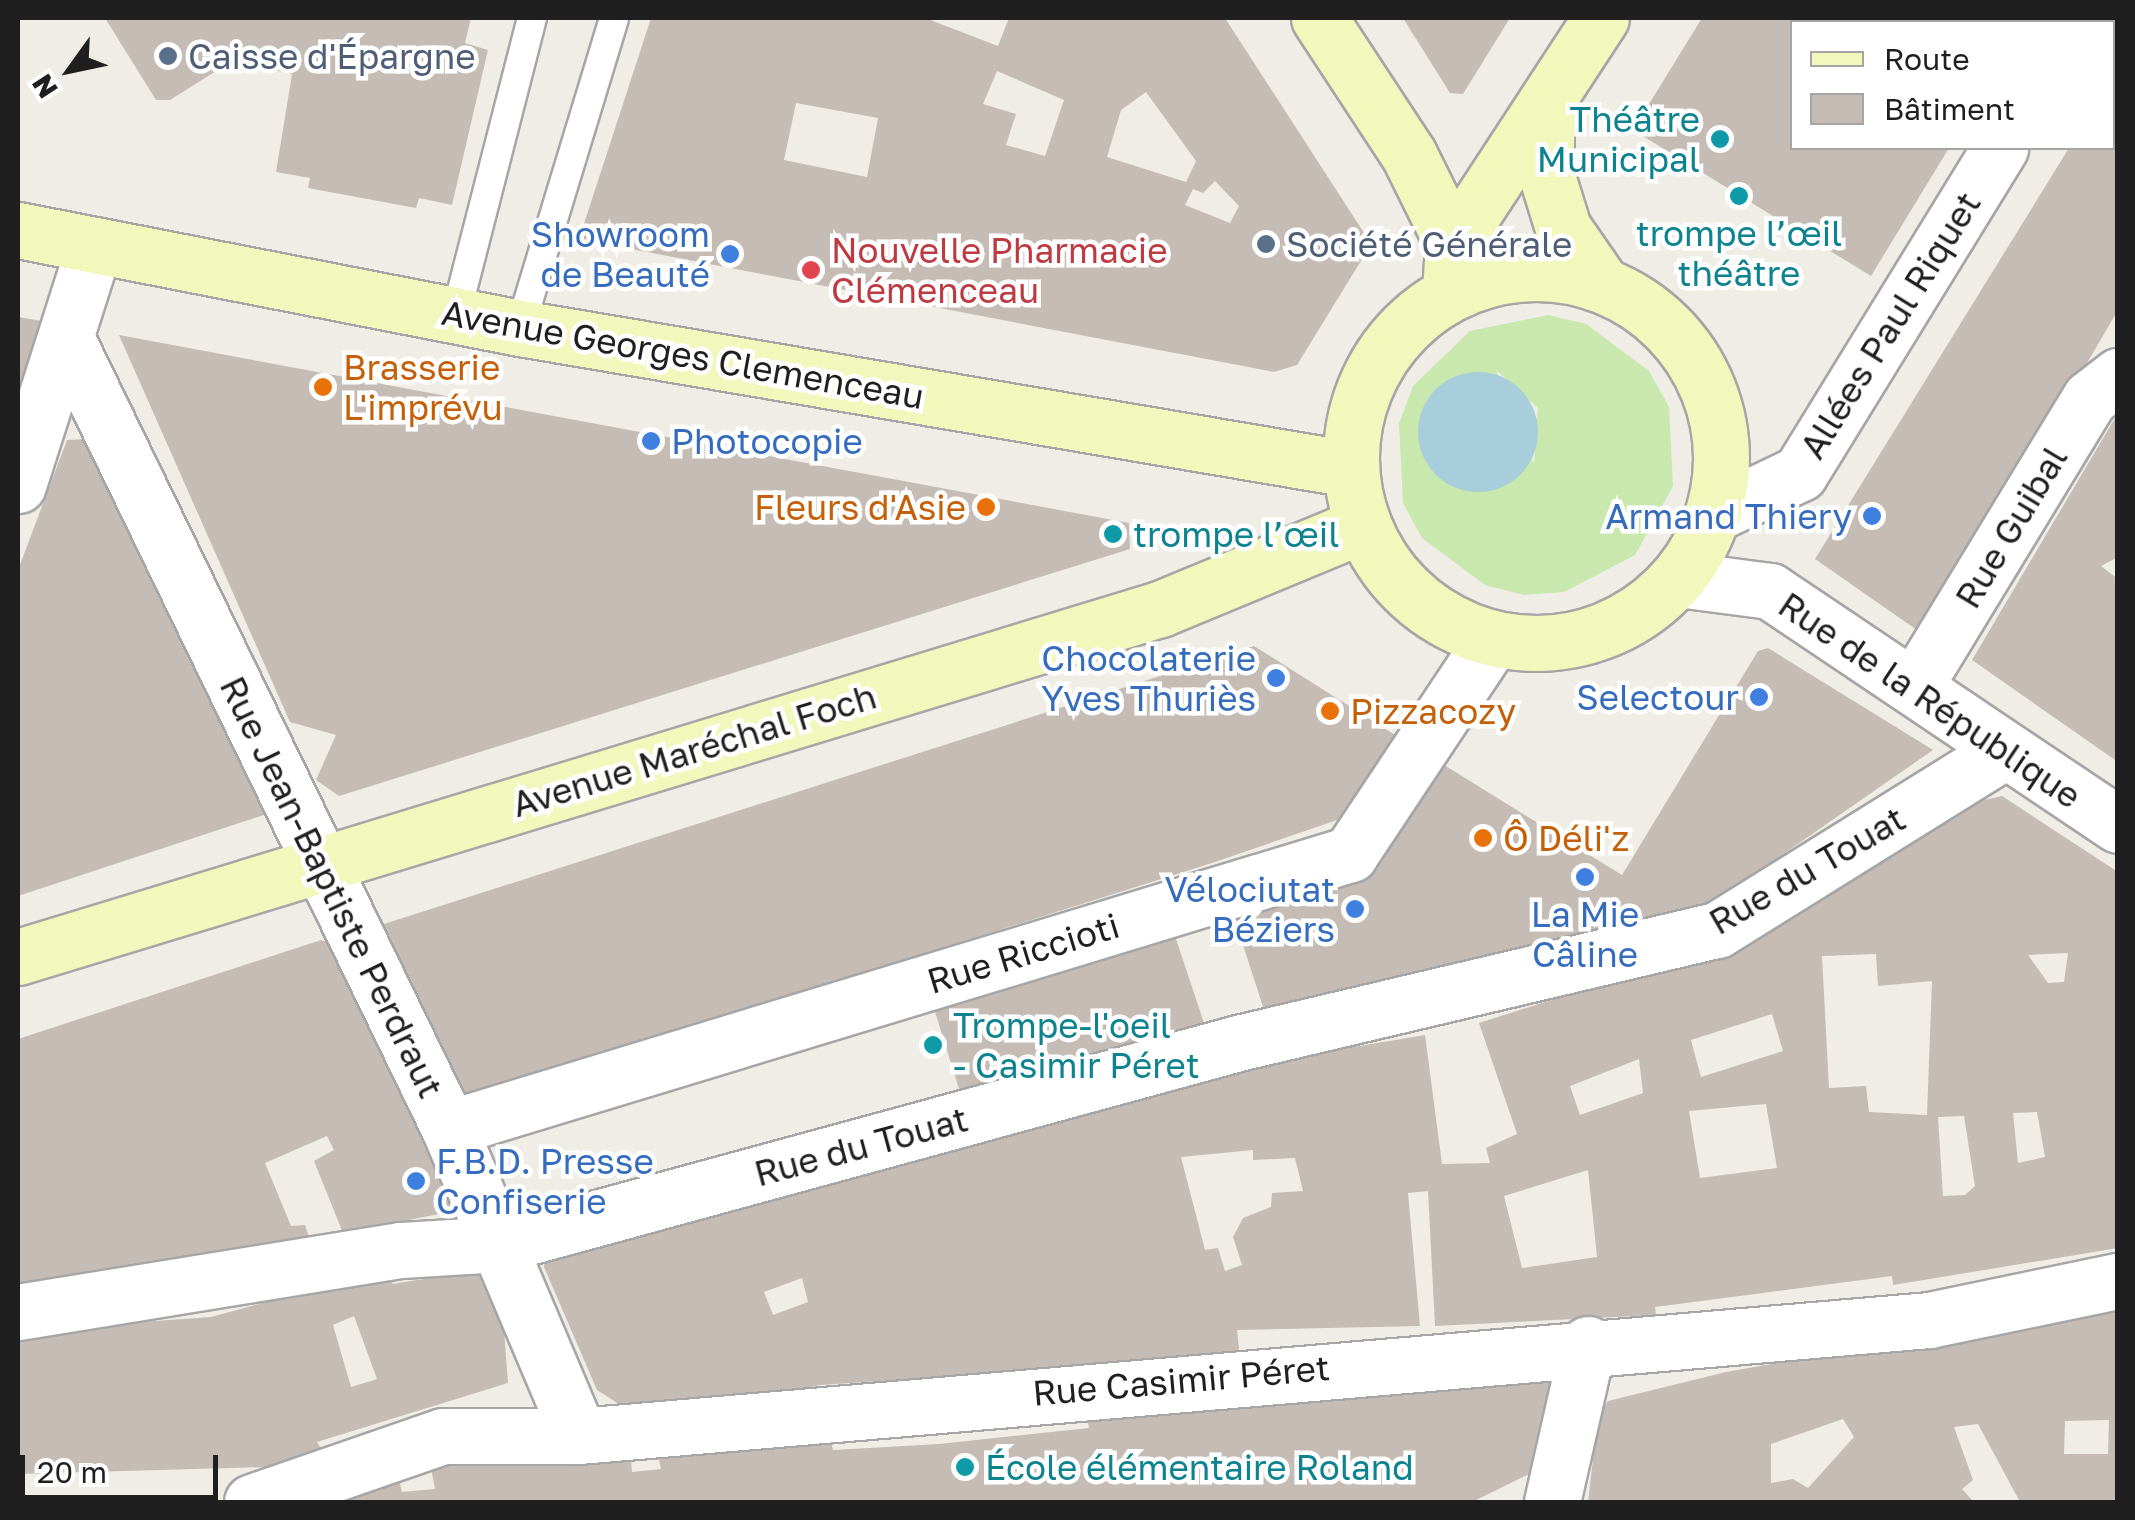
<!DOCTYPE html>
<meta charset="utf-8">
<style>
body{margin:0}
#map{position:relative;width:2135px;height:1520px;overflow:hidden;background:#efede6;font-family:"Golos Text",sans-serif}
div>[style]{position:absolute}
.grass>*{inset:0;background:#c8e8ad}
.water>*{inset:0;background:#a8cedb}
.round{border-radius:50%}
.building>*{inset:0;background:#c4bcb5}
.roads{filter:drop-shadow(2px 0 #a6a6a6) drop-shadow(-2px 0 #a6a6a6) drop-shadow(0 2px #a6a6a6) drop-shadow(0 -2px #a6a6a6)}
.lane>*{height:28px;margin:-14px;padding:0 14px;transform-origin:14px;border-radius:14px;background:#fff}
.street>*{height:55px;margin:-27.5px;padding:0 27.5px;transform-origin:27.5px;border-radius:27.5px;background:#fff}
.secondary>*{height:55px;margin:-27.5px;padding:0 27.5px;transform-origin:27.5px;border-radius:27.5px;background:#f2f7bc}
.secondary>.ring{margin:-27.5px;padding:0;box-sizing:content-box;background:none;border:55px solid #f2f7bc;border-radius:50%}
.dots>*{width:28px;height:28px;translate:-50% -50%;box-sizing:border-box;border:5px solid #fff;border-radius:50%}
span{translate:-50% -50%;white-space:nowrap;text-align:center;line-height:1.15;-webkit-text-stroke:9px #fff;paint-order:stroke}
.service-label{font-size:35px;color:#4e5e75}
.left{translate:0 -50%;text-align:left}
.culture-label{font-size:35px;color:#0d838f}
.right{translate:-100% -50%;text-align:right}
.shop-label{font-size:35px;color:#366cbe}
.health-label{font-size:35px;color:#be3a42}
.street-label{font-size:35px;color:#1f1f1f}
.food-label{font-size:35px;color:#c56008}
.frame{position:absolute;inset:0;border:20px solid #1f1f1f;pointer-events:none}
.legend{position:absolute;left:1790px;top:20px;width:325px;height:130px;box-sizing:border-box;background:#fff;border:2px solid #a5a5a5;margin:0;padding:12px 18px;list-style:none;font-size:30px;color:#1f1f1f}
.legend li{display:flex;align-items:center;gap:20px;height:50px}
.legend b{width:50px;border:2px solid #a5a5a5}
.north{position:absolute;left:20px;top:20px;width:100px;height:100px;-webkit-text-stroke:8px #fff;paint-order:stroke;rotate:237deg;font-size:28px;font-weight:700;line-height:40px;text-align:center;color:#1f1f1f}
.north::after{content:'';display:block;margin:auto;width:35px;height:45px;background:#1f1f1f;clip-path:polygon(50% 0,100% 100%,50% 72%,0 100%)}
.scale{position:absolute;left:20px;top:1455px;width:198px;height:45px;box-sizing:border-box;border:5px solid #1f1f1f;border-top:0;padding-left:12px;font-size:30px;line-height:35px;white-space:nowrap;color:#1f1f1f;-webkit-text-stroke:8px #fff;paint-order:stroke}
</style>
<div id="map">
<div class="grass">
<i style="clip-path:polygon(evenodd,1548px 315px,1586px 324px,1649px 371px,1669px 407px,1673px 486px,1635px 555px,1564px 592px,1524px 595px,1485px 585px,1422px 538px,1403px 503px,1399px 424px,1413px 386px,1470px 331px,1548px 315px,1496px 370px,1538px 408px,1534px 464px,1496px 370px)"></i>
</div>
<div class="water">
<i class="round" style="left:1418px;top:372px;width:120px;height:120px"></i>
</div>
<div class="building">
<i style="clip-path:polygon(105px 18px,471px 18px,465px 43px,488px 50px,452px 205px,419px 198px,416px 208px,308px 188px,310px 178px,276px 172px,292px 74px,232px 61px,170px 100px,156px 100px)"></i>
<i style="clip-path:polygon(evenodd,651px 18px,925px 18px,998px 46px,1009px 18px,1225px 18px,1366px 236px,1367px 251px,1297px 365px,1274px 372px,579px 239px,651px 18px,997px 71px,1064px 100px,1045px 156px,1006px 145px,1016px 114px,983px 104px,997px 71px,651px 18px,1146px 92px,1196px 161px,1186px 182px,1107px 157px,1121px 110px,1146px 92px,651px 18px,796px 103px,878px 118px,867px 177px,784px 160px,796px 103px,651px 18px,1215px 181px,1239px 206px,1230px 223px,1185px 205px,1193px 189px,1203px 193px,1215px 181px)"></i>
<i style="clip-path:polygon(1403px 18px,1510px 18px,1463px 94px,1450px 93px)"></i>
<i style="clip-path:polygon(1702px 18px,2029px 18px,1792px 22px,1792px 148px,1949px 148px,1871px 276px,1633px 130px)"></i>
<i style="clip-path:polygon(2118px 69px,2118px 310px,1927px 637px,1815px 559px,2069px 148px,2112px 148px)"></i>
<i style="clip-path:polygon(18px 317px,48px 322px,18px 402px)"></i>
<i style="clip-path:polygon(119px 335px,1129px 523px,1130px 549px,339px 796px,316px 780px,336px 735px,290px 722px)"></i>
<i style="clip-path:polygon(2118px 413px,2118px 557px,2101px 566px,2118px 579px,2118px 762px,1972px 660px)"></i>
<i style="clip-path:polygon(104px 438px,267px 814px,18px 896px,18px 570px,67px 440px)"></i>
<i style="clip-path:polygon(1254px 646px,1395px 735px,1343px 818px,1212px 863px,465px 1098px,384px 924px)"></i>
<i style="clip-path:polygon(1768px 648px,1933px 750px,1720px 898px,1584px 942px,1267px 1019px,1230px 905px,1436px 760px,1622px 875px,1758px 651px)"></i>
<i style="clip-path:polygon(evenodd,2002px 796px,2118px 872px,2118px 1248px,1893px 1285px,1892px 1276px,1655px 1307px,1656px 1315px,1435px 1326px,1428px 1191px,1408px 1193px,1420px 1326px,1237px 1330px,1240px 1358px,820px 1385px,674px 1417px,670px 1400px,622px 1406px,597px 1390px,544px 1267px,545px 1258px,665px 1230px,702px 1211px,938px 1156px,1014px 1135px,1013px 1127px,1247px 1065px,1425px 1035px,1442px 1164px,1490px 1163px,1486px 1148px,1517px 1134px,1479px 1023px,1780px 927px,1962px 805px,2002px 796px,2068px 953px,2064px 982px,2048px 983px,2028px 955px,2068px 953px,2002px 796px,1876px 954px,1878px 986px,1932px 981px,1927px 1115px,1869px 1112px,1866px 1086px,1829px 1088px,1822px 956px,1876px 954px,2002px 796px,1772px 1014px,1783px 1051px,1701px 1077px,1691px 1040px,1772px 1014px,2002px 796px,1639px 1059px,1643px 1093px,1580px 1115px,1570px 1086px,1639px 1059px,2002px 796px,1766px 1104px,1777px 1168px,1700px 1178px,1689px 1111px,1766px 1104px,2002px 796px,2037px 1112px,2045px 1157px,2018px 1163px,2013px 1113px,2037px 1112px,2002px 796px,1964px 1116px,1975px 1186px,1965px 1195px,1943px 1196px,1938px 1117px,1964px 1116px,2002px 796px,1253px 1150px,1253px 1160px,1295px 1158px,1303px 1191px,1272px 1193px,1271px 1207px,1243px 1218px,1233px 1237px,1242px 1265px,1225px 1271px,1218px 1248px,1205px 1250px,1181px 1157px,1253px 1150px,2002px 796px,1588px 1170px,1597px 1257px,1522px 1268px,1504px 1196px,1588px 1170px,2002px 796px,802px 1278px,808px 1302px,773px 1315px,764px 1292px,802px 1278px)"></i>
<i style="clip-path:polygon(1171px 924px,1207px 1032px,961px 1095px,931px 999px)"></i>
<i style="clip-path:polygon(321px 940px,333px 945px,454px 1211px,343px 1233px,314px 1161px,334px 1150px,327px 1136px,265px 1163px,291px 1226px,305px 1225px,310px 1240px,18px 1291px,18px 1039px)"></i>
<i style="clip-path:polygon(evenodd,468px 1272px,479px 1275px,504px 1330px,508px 1383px,317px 1442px,321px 1449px,269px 1467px,18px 1474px,18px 1337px,154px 1312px,155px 1321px,211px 1317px,344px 1281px,395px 1276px,392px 1284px,468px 1272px,354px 1316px,377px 1379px,351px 1387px,333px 1325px,354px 1316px)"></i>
<i style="clip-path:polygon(evenodd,2118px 1303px,2118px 1502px,2020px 1502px,1978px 1424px,1954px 1427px,1973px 1480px,1962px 1489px,1974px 1502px,1588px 1502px,1598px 1417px,1608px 1401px,1726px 1372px,2118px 1303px,1843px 1419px,1854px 1437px,1808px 1488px,1793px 1479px,1771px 1483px,1771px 1444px,1843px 1419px,2118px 1303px,2109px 1420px,2108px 1454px,2064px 1454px,2065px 1421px,2109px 1420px)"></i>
<i style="clip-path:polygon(1560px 1368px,1537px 1470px,1472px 1502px,326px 1502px,398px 1476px,402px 1492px,435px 1489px,431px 1468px,455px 1463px,631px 1461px,632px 1472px,661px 1469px,658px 1456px,828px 1431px,833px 1450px,939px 1444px,1089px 1428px,1086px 1411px)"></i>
</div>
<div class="roads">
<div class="lane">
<i style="left:456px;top:314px;width:306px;rotate:-75.6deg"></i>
<i style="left:520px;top:328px;width:324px;rotate:-73.1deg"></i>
</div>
<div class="street">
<i style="left:2077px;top:22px;width:5px;rotate:-53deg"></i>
<i style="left:69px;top:344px;width:871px;rotate:64.14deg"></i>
<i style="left:449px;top:1128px;width:334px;rotate:67.1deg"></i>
<i style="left:18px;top:485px;width:250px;rotate:-72.3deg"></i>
<i style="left:1714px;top:514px;width:95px;rotate:-25.5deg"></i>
<i style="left:1800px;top:473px;width:382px;rotate:-58.4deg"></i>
<i style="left:1678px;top:579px;width:93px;rotate:7.4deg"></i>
<i style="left:1770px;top:591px;width:419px;rotate:33.9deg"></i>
<i style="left:1914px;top:687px;width:338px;rotate:-58.7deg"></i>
<i style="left:2090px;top:398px;width:36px;rotate:-38deg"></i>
<i style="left:449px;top:1128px;width:942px;rotate:-16.91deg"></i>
<i style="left:1350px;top:854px;width:258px;rotate:-56.4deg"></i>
<i style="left:18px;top:1312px;width:388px;rotate:-9.2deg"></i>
<i style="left:401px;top:1250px;width:101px;rotate:-3.4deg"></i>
<i style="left:502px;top:1244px;width:763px;rotate:-15.27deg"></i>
<i style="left:1238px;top:1043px;width:492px;rotate:-13.3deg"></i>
<i style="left:1717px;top:930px;width:339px;rotate:-31.9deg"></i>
<i style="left:252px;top:1502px;width:202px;rotate:-19.1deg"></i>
<i style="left:443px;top:1436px;width:136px"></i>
<i style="left:579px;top:1436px;width:1355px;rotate:-4.91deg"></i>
<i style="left:1929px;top:1320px;width:193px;rotate:-11.7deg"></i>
<i style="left:1552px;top:1502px;width:162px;rotate:-77.2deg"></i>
</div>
<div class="secondary">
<i style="left:1319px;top:18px;width:164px;rotate:56.7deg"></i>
<i style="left:1409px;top:155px;width:99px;rotate:63.7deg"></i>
<i style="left:1546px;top:104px;width:69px;rotate:90deg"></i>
<i style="left:1546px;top:173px;width:58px;rotate:72.8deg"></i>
<i style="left:1563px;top:228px;width:67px;rotate:55.4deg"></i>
<i style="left:18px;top:230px;width:511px;rotate:11.05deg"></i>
<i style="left:520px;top:328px;width:842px;rotate:9.64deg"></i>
<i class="ring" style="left:1351px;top:273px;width:315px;height:315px"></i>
<i style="left:1450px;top:292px;width:48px;rotate:-86.4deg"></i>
<i style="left:1453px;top:244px;width:270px;rotate:-56.8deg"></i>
<i style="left:18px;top:957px;width:1194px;rotate:-16.95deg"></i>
<i style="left:1160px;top:609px;width:220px;rotate:-22.5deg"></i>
</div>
</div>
<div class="dots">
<i style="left:168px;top:56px;background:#5c6f8a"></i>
<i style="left:1720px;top:139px;background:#0f9aa8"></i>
<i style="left:1739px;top:196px;background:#0f9aa8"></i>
<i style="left:1266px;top:244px;background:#5c6f8a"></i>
<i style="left:730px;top:254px;background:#3f7fe0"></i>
<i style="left:811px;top:270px;background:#e0444e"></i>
<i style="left:323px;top:387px;background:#e8710a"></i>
<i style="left:651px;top:441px;background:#3f7fe0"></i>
<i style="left:986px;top:507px;background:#e8710a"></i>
<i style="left:1872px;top:516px;background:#3f7fe0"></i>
<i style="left:1113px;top:534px;background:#0f9aa8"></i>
<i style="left:1276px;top:678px;background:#3f7fe0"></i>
<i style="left:1759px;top:697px;background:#3f7fe0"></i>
<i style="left:1330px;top:711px;background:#e8710a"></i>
<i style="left:1483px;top:838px;background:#e8710a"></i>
<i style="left:1585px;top:877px;background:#3f7fe0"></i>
<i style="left:1355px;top:909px;background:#3f7fe0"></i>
<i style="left:933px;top:1045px;background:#0f9aa8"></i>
<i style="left:416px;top:1181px;background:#3f7fe0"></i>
<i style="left:965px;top:1467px;background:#0f9aa8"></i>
</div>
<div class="service-label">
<span class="left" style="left:188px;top:56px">Caisse d'Épargne</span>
<span class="left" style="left:1286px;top:244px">Société Générale</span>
</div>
<div class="culture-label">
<span class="right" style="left:1700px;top:139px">Théâtre<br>Municipal</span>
<span style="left:1739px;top:253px">trompe l’œil<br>théâtre</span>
<span class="left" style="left:1133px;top:534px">trompe l’œil</span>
<span class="left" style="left:953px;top:1045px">Trompe-l'oeil<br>- Casimir Péret</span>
<span class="left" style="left:985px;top:1467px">École élémentaire Roland</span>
</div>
<div class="shop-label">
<span class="right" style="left:710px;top:254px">Showroom<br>de Beauté</span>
<span class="left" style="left:671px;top:441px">Photocopie</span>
<span class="right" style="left:1852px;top:516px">Armand Thiery</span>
<span class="right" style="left:1256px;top:678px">Chocolaterie<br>Yves Thuriès</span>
<span class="right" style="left:1739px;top:697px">Selectour</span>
<span class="right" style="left:1335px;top:909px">Vélociutat<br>Béziers</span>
<span style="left:1585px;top:934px">La Mie<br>Câline</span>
<span class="left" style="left:436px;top:1181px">F.B.D. Presse<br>Confiserie</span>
</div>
<div class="health-label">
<span class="left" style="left:831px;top:270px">Nouvelle Pharmacie<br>Clémenceau</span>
</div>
<div class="street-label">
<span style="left:1890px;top:325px;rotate:-58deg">Allées Paul Riquet</span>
<span style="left:683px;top:354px;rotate:10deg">Avenue Georges Clemenceau</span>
<span style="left:2011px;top:527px;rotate:-59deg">Rue Guibal</span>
<span style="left:1930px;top:700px;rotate:34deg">Rue de la République</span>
<span style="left:694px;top:750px;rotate:-17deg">Avenue Maréchal Foch</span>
<span style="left:1807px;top:870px;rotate:-30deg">Rue du Touat</span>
<span style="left:332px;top:887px;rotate:64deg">Rue Jean-Baptiste Perdraut</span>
<span style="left:1023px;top:953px;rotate:-17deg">Rue Riccioti</span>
<span style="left:861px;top:1146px;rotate:-15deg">Rue du Touat</span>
<span style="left:1181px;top:1380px;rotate:-5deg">Rue Casimir Péret</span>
</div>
<div class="food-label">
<span class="left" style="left:343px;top:387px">Brasserie<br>L'imprévu</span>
<span class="right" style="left:966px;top:507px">Fleurs d'Asie</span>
<span class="left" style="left:1350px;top:711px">Pizzacozy</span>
<span class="left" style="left:1503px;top:838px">Ô Déli'z</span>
</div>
<div class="frame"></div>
<ul class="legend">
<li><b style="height:12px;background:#f2f7bc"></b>Route</li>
<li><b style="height:28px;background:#c4bcb5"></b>Bâtiment</li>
</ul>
<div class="north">N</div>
<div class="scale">20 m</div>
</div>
